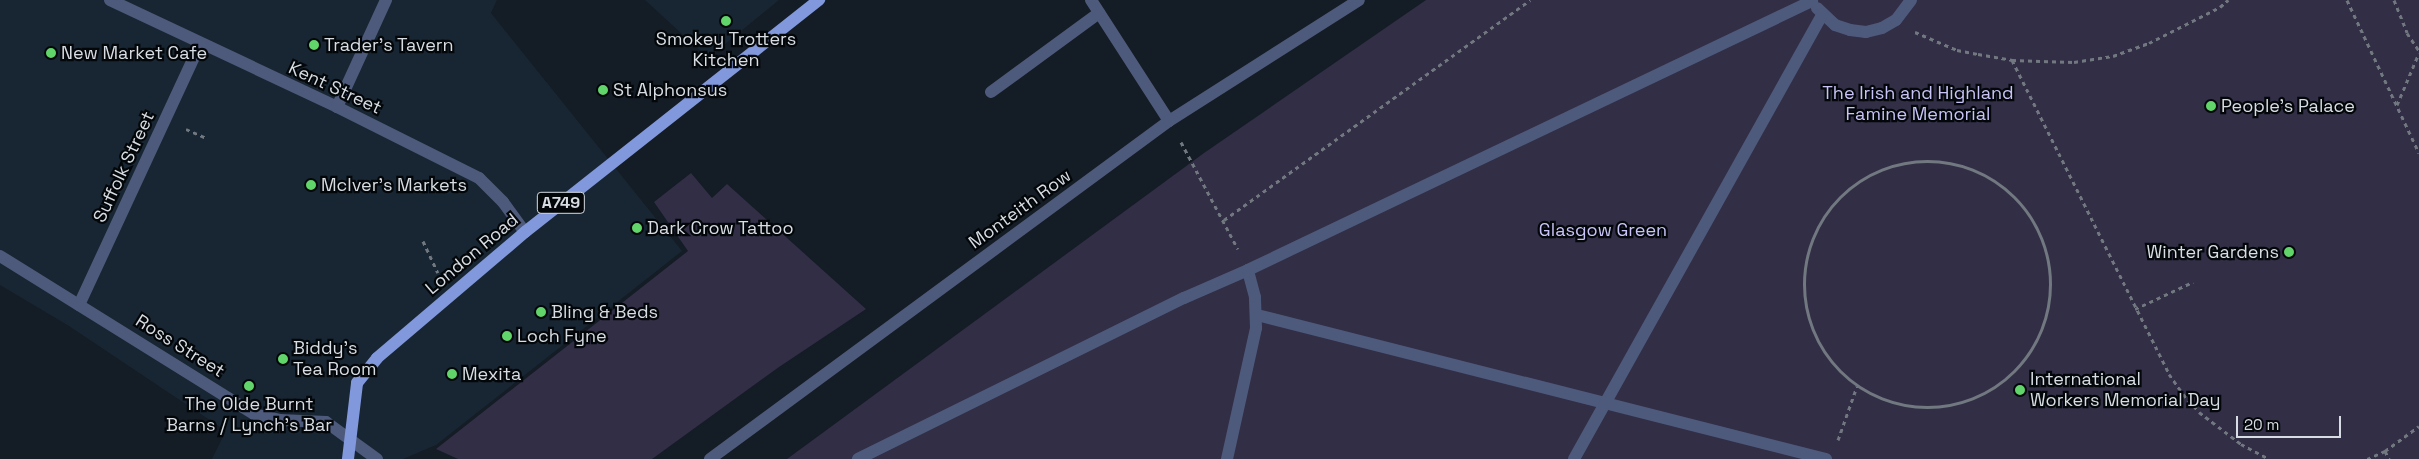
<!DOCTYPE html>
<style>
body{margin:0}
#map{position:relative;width:2419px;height:459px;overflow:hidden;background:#141c25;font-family:"Space Grotesk",sans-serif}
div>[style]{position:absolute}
.built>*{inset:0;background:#182633}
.green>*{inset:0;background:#312e46}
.path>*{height:3px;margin-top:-1.5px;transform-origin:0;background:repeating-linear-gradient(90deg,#717880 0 4px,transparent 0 8px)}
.path>.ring{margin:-1.5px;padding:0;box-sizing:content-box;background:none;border:3px solid #717880;border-radius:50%}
.minor>*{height:12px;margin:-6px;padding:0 6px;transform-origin:6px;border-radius:6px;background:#4e5a7b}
.major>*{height:12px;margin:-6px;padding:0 6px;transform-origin:6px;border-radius:6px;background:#8198dc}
.dots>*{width:14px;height:14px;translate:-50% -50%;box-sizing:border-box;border:2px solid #04070a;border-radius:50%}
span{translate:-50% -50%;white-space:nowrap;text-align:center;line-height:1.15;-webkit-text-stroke:4.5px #04070a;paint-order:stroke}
.shield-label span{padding:1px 4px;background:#04070a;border:1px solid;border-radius:4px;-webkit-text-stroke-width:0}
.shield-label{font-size:16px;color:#d7dde3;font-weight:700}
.poi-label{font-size:18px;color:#d7dde3}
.left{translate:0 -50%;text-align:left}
.right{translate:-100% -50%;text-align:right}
.street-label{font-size:18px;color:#d7dde3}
.park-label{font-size:18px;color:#c9c3f8}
.scale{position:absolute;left:2236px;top:416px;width:105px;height:22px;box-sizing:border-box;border:2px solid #d7dde3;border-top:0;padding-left:6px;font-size:15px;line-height:18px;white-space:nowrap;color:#d7dde3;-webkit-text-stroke:4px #04070a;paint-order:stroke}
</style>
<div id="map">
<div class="built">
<i style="clip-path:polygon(0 0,497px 0,491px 13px,682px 251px,436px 445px,403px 459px,212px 459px,226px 431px,69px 326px,0 285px)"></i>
<i style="clip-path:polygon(645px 0,779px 0,708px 58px)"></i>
</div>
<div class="green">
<i style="clip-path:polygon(1426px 0,2419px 0,2419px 459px,787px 459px,1204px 153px)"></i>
<i style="clip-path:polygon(691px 173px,712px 198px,727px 184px,866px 309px,779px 367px,652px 459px,458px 459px,436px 449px,688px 251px,654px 202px)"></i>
</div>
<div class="path">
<i style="left:2347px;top:0;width:169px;rotate:64.8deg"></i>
<i style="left:2394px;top:0;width:35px;rotate:68deg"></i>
<i style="left:2407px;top:33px;width:22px;rotate:56deg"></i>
<i style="left:1915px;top:32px;width:46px;rotate:23.2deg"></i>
<i style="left:1957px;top:50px;width:21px;rotate:11deg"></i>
<i style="left:1978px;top:54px;width:35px;rotate:10deg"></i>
<i style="left:2012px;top:60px;width:62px;rotate:1.8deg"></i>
<i style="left:2074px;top:62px;width:39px;rotate:-9deg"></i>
<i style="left:2113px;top:56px;width:38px;rotate:-20deg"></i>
<i style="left:2149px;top:43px;width:80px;rotate:-26.9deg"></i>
<i style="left:2220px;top:7px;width:11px;rotate:-41deg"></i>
<i style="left:2012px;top:60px;width:351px;rotate:63.4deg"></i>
<i style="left:2169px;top:374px;width:24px;rotate:55deg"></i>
<i style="left:2183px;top:394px;width:24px;rotate:48deg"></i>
<i style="left:2199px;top:412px;width:53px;rotate:37.3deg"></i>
<i style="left:2241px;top:444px;width:32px;rotate:28deg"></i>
<i style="left:2397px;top:105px;width:56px;rotate:-67.1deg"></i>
<i style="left:186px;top:129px;width:22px;rotate:24deg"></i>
<i style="left:1181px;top:142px;width:121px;rotate:62deg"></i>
<i class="ring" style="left:1804px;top:161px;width:243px;height:243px"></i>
<i style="left:1224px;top:220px;width:377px;rotate:-35.7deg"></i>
<i style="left:423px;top:241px;width:35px;rotate:65deg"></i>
<i style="left:2135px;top:309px;width:64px;rotate:-25deg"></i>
<i style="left:1838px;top:440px;width:57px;rotate:-70.6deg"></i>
<i style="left:2385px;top:451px;width:9px;rotate:63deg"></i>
<i style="left:2367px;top:459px;width:20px;rotate:-24deg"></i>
<i style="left:2385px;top:451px;width:42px;rotate:-36.3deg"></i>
</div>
<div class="minor">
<i style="left:110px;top:0;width:251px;rotate:25.2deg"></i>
<i style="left:337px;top:107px;width:159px;rotate:26.6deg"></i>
<i style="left:479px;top:178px;width:34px;rotate:45deg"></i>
<i style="left:503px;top:202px;width:37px;rotate:54deg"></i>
<i style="left:1091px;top:0;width:144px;rotate:57.2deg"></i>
<i style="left:1817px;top:8px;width:25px;rotate:43deg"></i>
<i style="left:1835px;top:25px;width:16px;rotate:18deg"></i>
<i style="left:1850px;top:30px;width:16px;rotate:7deg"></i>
<i style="left:1866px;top:32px;width:16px;rotate:-14deg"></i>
<i style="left:1882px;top:28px;width:16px;rotate:-30deg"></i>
<i style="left:1896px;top:20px;width:25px;rotate:-53deg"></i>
<i style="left:991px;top:92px;width:134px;rotate:-36.2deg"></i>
<i style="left:337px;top:107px;width:118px;rotate:-65.4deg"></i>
<i style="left:0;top:256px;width:299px;rotate:31.9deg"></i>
<i style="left:254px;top:414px;width:26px;rotate:13deg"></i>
<i style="left:279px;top:420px;width:47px;rotate:2.4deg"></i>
<i style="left:326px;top:422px;width:63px;rotate:36deg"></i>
<i style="left:79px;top:305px;width:288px;rotate:-65.1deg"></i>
<i style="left:1257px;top:315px;width:587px;rotate:14.2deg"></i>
<i style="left:710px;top:459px;width:570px;rotate:-36.37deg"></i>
<i style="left:1169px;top:121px;width:225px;rotate:-32.5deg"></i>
<i style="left:858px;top:459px;width:364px;rotate:-26.3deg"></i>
<i style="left:1184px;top:298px;width:70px;rotate:-23.6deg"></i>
<i style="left:1248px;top:270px;width:625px;rotate:-25.5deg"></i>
<i style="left:1227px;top:459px;width:134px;rotate:-77.5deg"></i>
<i style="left:1256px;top:328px;width:31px;rotate:-92deg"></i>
<i style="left:1255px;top:297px;width:28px;rotate:-105deg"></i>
<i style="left:1574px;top:459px;width:509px;rotate:-60.81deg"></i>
</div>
<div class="major">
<i style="left:348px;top:459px;width:77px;rotate:-83.2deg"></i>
<i style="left:357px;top:383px;width:32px;rotate:-51deg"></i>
<i style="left:377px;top:358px;width:194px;rotate:-40.4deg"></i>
<i style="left:525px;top:232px;width:375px;rotate:-38.3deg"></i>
</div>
<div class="dots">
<i style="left:726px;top:21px;background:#61d46a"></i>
<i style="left:314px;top:45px;background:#61d46a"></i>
<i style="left:51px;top:53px;background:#61d46a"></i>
<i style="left:603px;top:90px;background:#61d46a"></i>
<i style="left:2211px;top:106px;background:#61d46a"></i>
<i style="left:311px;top:185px;background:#61d46a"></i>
<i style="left:637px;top:228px;background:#61d46a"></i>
<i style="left:2289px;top:252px;background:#61d46a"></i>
<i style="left:541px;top:312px;background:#61d46a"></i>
<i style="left:507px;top:336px;background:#61d46a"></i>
<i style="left:283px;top:359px;background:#61d46a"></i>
<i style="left:452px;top:374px;background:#61d46a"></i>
<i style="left:249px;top:386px;background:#61d46a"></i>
<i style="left:2020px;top:390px;background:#61d46a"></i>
</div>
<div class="shield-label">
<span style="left:561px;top:203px">A749</span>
</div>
<div class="poi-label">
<span style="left:726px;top:50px">Smokey Trotters<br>Kitchen</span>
<span class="left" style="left:324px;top:45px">Trader's Tavern</span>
<span class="left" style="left:61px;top:53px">New Market Cafe</span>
<span class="left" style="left:613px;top:90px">St Alphonsus</span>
<span class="left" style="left:2221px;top:106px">People's Palace</span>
<span class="left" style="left:321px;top:185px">McIver's Markets</span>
<span class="left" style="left:647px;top:228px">Dark Crow Tattoo</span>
<span class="right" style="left:2279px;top:252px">Winter Gardens</span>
<span class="left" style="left:551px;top:312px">Bling &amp; Beds</span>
<span class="left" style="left:517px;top:336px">Loch Fyne</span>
<span class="left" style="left:293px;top:359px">Biddy's<br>Tea Room</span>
<span class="left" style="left:462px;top:374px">Mexita</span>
<span class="left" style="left:2030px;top:390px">International<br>Workers Memorial Day</span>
<span style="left:249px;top:415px">The Olde Burnt<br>Barns / Lynch's Bar</span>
</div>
<div class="street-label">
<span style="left:335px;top:88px;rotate:25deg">Kent Street</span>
<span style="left:124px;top:167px;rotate:-65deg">Suffolk Street</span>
<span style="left:1020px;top:209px;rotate:-36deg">Monteith Row</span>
<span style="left:472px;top:254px;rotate:-40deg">London Road</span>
<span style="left:180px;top:346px;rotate:32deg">Ross Street</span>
</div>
<div class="park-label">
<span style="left:1918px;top:104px">The Irish and Highland<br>Famine Memorial</span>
<span style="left:1603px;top:230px">Glasgow Green</span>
</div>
<div class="scale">20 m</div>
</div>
